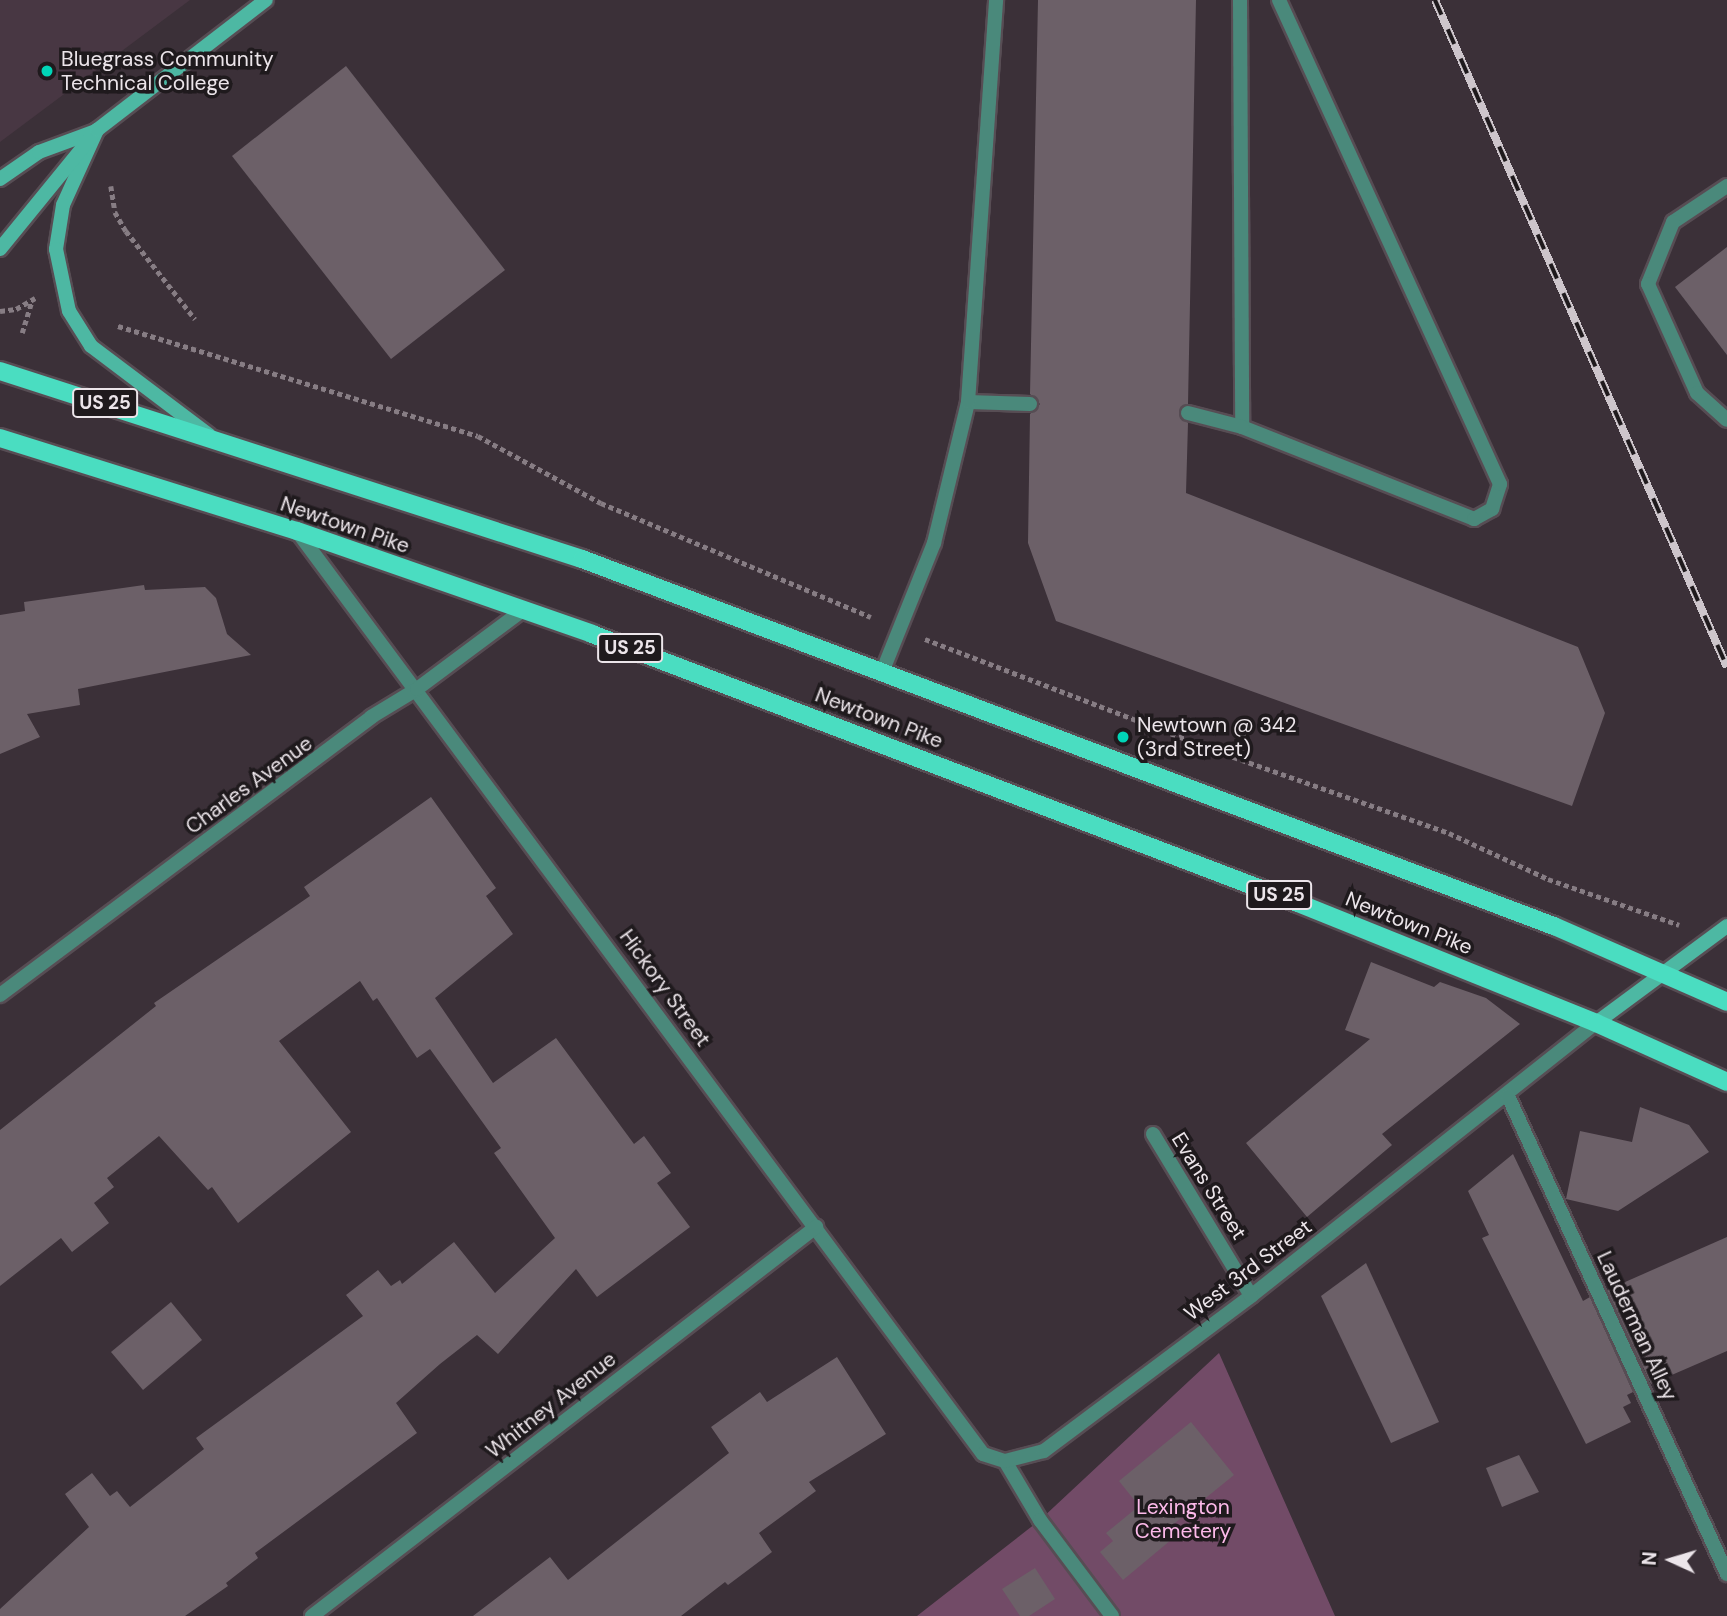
<!DOCTYPE html>
<style>
body{margin:0}
#map{position:relative;width:1727px;height:1616px;overflow:hidden;background:#3b3038;font-family:"DM Sans",sans-serif}
div>[style]{position:absolute}
.built>*{inset:0;background:#483743}
.green>*{inset:0;background:#724b67}
.building>*{inset:0;background:#6c6068}
.path>*{height:4.5px;margin-top:-2.25px;transform-origin:0;background:repeating-linear-gradient(90deg,#877d84 0 5px,transparent 0 8.5px)}
.roads{filter:drop-shadow(2px 0 #574d54) drop-shadow(-2px 0 #574d54) drop-shadow(0 2px #574d54) drop-shadow(0 -2px #574d54)}
.lane>*{height:14px;margin:-7px;padding:0 7px;transform-origin:7px;border-radius:7px;background:#4a897b}
.street>*{height:14px;margin:-7px;padding:0 7px;transform-origin:7px;border-radius:7px;background:#4a897b}
.secondary>*{height:14px;margin:-7px;padding:0 7px;transform-origin:7px;border-radius:7px;background:#4db8a3}
.primary>*{height:18px;margin:-9px;padding:0 9px;transform-origin:9px;border-radius:9px;background:#4addc1}
.rail>*{height:8px;margin-top:-4px;transform-origin:0;background:repeating-linear-gradient(90deg,#1f1a1d 0 16px,#cdc5cb 0 32px);box-sizing:border-box;border-block:2px solid #cdc5cb}
.dots>*{width:19px;height:19px;translate:-50% -50%;box-sizing:border-box;border:4px solid #1f1a1d;border-radius:50%}
span{translate:-50% -50%;white-space:nowrap;text-align:center;line-height:1.15;-webkit-text-stroke:7px #1f1a1d;paint-order:stroke}
.shield-label span{padding:2px 5px;background:#1f1a1d;border:2px solid;border-radius:5px;-webkit-text-stroke-width:0}
.shield-label{font-size:19px;color:#ece5ea;font-weight:700}
.poi-label{font-size:21px;color:#ece5ea}
.left{translate:0 -50%;text-align:left}
.street-label{font-size:21px;color:#ece5ea}
.park-label{font-size:21px;color:#fdbaea}
.north{position:absolute;left:1636px;top:1525px;width:70px;height:70px;-webkit-text-stroke:5px #1f1a1d;paint-order:stroke;rotate:274deg;font-size:19px;font-weight:700;line-height:28px;text-align:center;color:#ece5ea}
.north::after{content:'';display:block;margin:auto;width:24px;height:32px;background:#ece5ea;clip-path:polygon(50% 0,100% 100%,50% 72%,0 100%)}
</style>
<div id="map">
<div class="built">
<i style="clip-path:polygon(0 0,190px 0,0 142px)"></i>
</div>
<div class="green">
<i style="clip-path:polygon(1219px 1353px,1335px 1616px,917px 1616px,1040px 1520px)"></i>
</div>
<div class="building">
<i style="clip-path:polygon(1038px 0,1196px 0,1188px 404px,1179px 411px,1188px 423px,1186px 493px,1578px 647px,1605px 713px,1572px 806px,1056px 621px,1028px 543px,1030px 414px,1040px 404px,1030px 394px)"></i>
<i style="clip-path:polygon(346px 66px,505px 270px,391px 359px,232px 156px)"></i>
<i style="clip-path:polygon(1727px 247px,1727px 355px,1675px 287px)"></i>
<i style="clip-path:polygon(144px 585px,145px 590px,205px 587px,216px 598px,227px 634px,251px 655px,78px 689px,80px 705px,27px 714px,40px 737px,0 754px,0 615px,25px 611px,24px 602px)"></i>
<i style="clip-path:polygon(431px 797px,496px 888px,486px 896px,513px 934px,435px 998px,493px 1083px,556px 1038px,634px 1144px,644px 1136px,671px 1173px,657px 1183px,690px 1227px,597px 1297px,576px 1269px,498px 1354px,477px 1335px,440px 1364px,396px 1403px,417px 1433px,255px 1553px,258px 1558px,226px 1583px,228px 1586px,185px 1616px,0 1616px,0 1609px,89px 1527px,65px 1494px,92px 1473px,110px 1496px,117px 1491px,130px 1507px,204px 1449px,196px 1438px,363px 1316px,346px 1295px,378px 1270px,391px 1286px,400px 1280px,402px 1284px,454px 1242px,495px 1293px,555px 1238px,494px 1153px,501px 1148px,430px 1049px,417px 1058px,377px 998px,373px 1001px,360px 981px,279px 1041px,351px 1132px,238px 1223px,212px 1187px,208px 1190px,159px 1136px,107px 1178px,114px 1187px,94px 1203px,109px 1223px,72px 1252px,61px 1238px,0 1286px,0 1130px,156px 1006px,154px 1003px,310px 896px,304px 887px)"></i>
<i style="clip-path:polygon(1371px 962px,1434px 987px,1440px 982px,1486px 998px,1520px 1024px,1382px 1134px,1392px 1145px,1307px 1217px,1246px 1143px,1370px 1039px,1345px 1030px)"></i>
<i style="clip-path:polygon(1640px 1107px,1689px 1125px,1709px 1152px,1618px 1211px,1566px 1199px,1580px 1131px,1632px 1142px)"></i>
<i style="clip-path:polygon(1513px 1154px,1583px 1301px,1590px 1297px,1633px 1392px,1627px 1395px,1631px 1403px,1623px 1407px,1631px 1422px,1586px 1444px,1482px 1238px,1489px 1235px,1468px 1191px)"></i>
<i style="clip-path:polygon(1727px 1237px,1727px 1351px,1651px 1384px,1607px 1290px)"></i>
<i style="clip-path:polygon(1366px 1263px,1439px 1422px,1391px 1443px,1321px 1296px)"></i>
<i style="clip-path:polygon(171px 1302px,202px 1340px,143px 1390px,111px 1352px)"></i>
<i style="clip-path:polygon(837px 1357px,886px 1434px,809px 1482px,816px 1491px,759px 1533px,772px 1552px,728px 1585px,725px 1582px,681px 1616px,473px 1616px,550px 1557px,568px 1580px,729px 1453px,711px 1427px,760px 1392px,767px 1402px)"></i>
<i style="clip-path:polygon(1191px 1422px,1234px 1475px,1170px 1527px,1177px 1535px,1123px 1580px,1100px 1552px,1113px 1541px,1106px 1533px,1139px 1506px,1119px 1481px)"></i>
<i style="clip-path:polygon(1519px 1455px,1539px 1492px,1502px 1507px,1486px 1468px)"></i>
<i style="clip-path:polygon(1035px 1568px,1055px 1599px,1029px 1616px,1020px 1616px,1002px 1589px)"></i>
</div>
<div class="path">
<i style="left:111px;top:186px;width:26px;rotate:81deg"></i>
<i style="left:115px;top:212px;width:22px;rotate:60deg"></i>
<i style="left:126px;top:231px;width:112px;rotate:51.9deg"></i>
<i style="left:0;top:311px;width:16px;rotate:-7deg"></i>
<i style="left:16px;top:309px;width:22px;rotate:-30deg"></i>
<i style="left:118px;top:326px;width:376px;rotate:17deg"></i>
<i style="left:478px;top:436px;width:140px;rotate:28.6deg"></i>
<i style="left:601px;top:503px;width:293px;rotate:22.9deg"></i>
<i style="left:22px;top:333px;width:34px;rotate:-73deg"></i>
<i style="left:925px;top:639px;width:321px;rotate:21deg"></i>
<i style="left:1225px;top:754px;width:238px;rotate:19.4deg"></i>
<i style="left:1449px;top:833px;width:109px;rotate:24.9deg"></i>
<i style="left:1548px;top:879px;width:139px;rotate:19.3deg"></i>
</div>
<div class="roads">
<div class="lane">
<i style="left:1240px;top:0;width:427px;rotate:89.7deg"></i>
<i style="left:1242px;top:427px;width:250px;rotate:21.6deg"></i>
<i style="left:1474px;top:519px;width:21px;rotate:-29deg"></i>
<i style="left:1492px;top:509px;width:26px;rotate:-72deg"></i>
<i style="left:1500px;top:484px;width:532px;rotate:-114.54deg"></i>
<i style="left:1727px;top:186px;width:65px;rotate:146.3deg"></i>
<i style="left:1673px;top:222px;width:67px;rotate:112deg"></i>
<i style="left:1648px;top:284px;width:120px;rotate:65.8deg"></i>
<i style="left:1697px;top:393px;width:40px;rotate:42deg"></i>
<i style="left:968px;top:402px;width:62px;rotate:1.8deg"></i>
<i style="left:1188px;top:413px;width:56px;rotate:14.5deg"></i>
<i style="left:883px;top:670px;width:137px;rotate:-68.1deg"></i>
<i style="left:934px;top:543px;width:145px;rotate:-76.4deg"></i>
<i style="left:968px;top:402px;width:403px;rotate:-86deg"></i>
<i style="left:1005px;top:1461px;width:69px;rotate:59.3deg"></i>
<i style="left:1040px;top:1520px;width:120px;rotate:53.1deg"></i>
</div>
<div class="street">
<i style="left:297px;top:531px;width:1150px;rotate:53.38deg"></i>
<i style="left:983px;top:1454px;width:23px;rotate:18deg"></i>
<i style="left:1005px;top:1461px;width:40px;rotate:-14.4deg"></i>
<i style="left:1044px;top:1451px;width:259px;rotate:-36.8deg"></i>
<i style="left:1251px;top:1296px;width:440px;rotate:-38.4deg"></i>
<i style="left:0;top:995px;width:464px;rotate:-36.8deg"></i>
<i style="left:371px;top:717px;width:54px;rotate:-31.3deg"></i>
<i style="left:417px;top:689px;width:132px;rotate:-36.7deg"></i>
<i style="left:1508px;top:1096px;width:526px;rotate:65.38deg"></i>
<i style="left:1153px;top:1134px;width:189px;rotate:58.8deg"></i>
<i style="left:312px;top:1616px;width:637px;rotate:-37.66deg"></i>
</div>
<div class="secondary">
<i style="left:97px;top:130px;width:82px;rotate:114.4deg"></i>
<i style="left:63px;top:205px;width:45px;rotate:99deg"></i>
<i style="left:56px;top:249px;width:63px;rotate:78.2deg"></i>
<i style="left:69px;top:311px;width:41px;rotate:57.8deg"></i>
<i style="left:91px;top:346px;width:148px;rotate:37deg"></i>
<i style="left:0;top:179px;width:47px;rotate:-34.7deg"></i>
<i style="left:39px;top:152px;width:61px;rotate:-20.2deg"></i>
<i style="left:0;top:249px;width:154px;rotate:-50.8deg"></i>
<i style="left:97px;top:130px;width:213px;rotate:-37.6deg"></i>
<i style="left:1596px;top:1023px;width:163px;rotate:-36.5deg"></i>
</div>
<div class="primary">
<i style="left:0;top:371px;width:612px;rotate:17.9deg"></i>
<i style="left:582px;top:559px;width:1039px;rotate:20.69deg"></i>
<i style="left:1554px;top:926px;width:189px;rotate:23.7deg"></i>
<i style="left:0;top:438px;width:311px;rotate:17.4deg"></i>
<i style="left:297px;top:531px;width:312px;rotate:19.2deg"></i>
<i style="left:592px;top:634px;width:756px;rotate:20.86deg"></i>
<i style="left:1298px;top:903px;width:321px;rotate:21.9deg"></i>
<i style="left:1596px;top:1023px;width:144px;rotate:24.2deg"></i>
</div>
</div>
<div class="rail">
<i style="left:1435px;top:0;width:728px;rotate:66.36deg"></i>
</div>
<div class="dots">
<i style="left:47px;top:71px;background:#00d5b7"></i>
<i style="left:1123px;top:737px;background:#00d5b7"></i>
</div>
<div class="shield-label">
<span style="left:105px;top:403px">US 25</span>
<span style="left:630px;top:648px">US 25</span>
<span style="left:1279px;top:895px">US 25</span>
</div>
<div class="poi-label">
<span class="left" style="left:61px;top:71px">Bluegrass Community<br>Technical College</span>
<span class="left" style="left:1137px;top:737px">Newtown @ 342<br>(3rd Street)</span>
</div>
<div class="street-label">
<span style="left:345px;top:525px;rotate:19deg">Newtown Pike</span>
<span style="left:879px;top:718px;rotate:21deg">Newtown Pike</span>
<span style="left:249px;top:785px;rotate:-36deg">Charles Avenue</span>
<span style="left:1409px;top:923px;rotate:22deg">Newtown Pike</span>
<span style="left:665px;top:988px;rotate:54deg">Hickory Street</span>
<span style="left:1209px;top:1186px;rotate:58deg">Evans Street</span>
<span style="left:1248px;top:1270px;rotate:-37deg">West 3rd Street</span>
<span style="left:1637px;top:1326px;rotate:65deg">Lauderman Alley</span>
<span style="left:551px;top:1405px;rotate:-38deg">Whitney Avenue</span>
</div>
<div class="park-label">
<span style="left:1183px;top:1519px">Lexington<br>Cemetery</span>
</div>
<div class="north">N</div>
</div>
